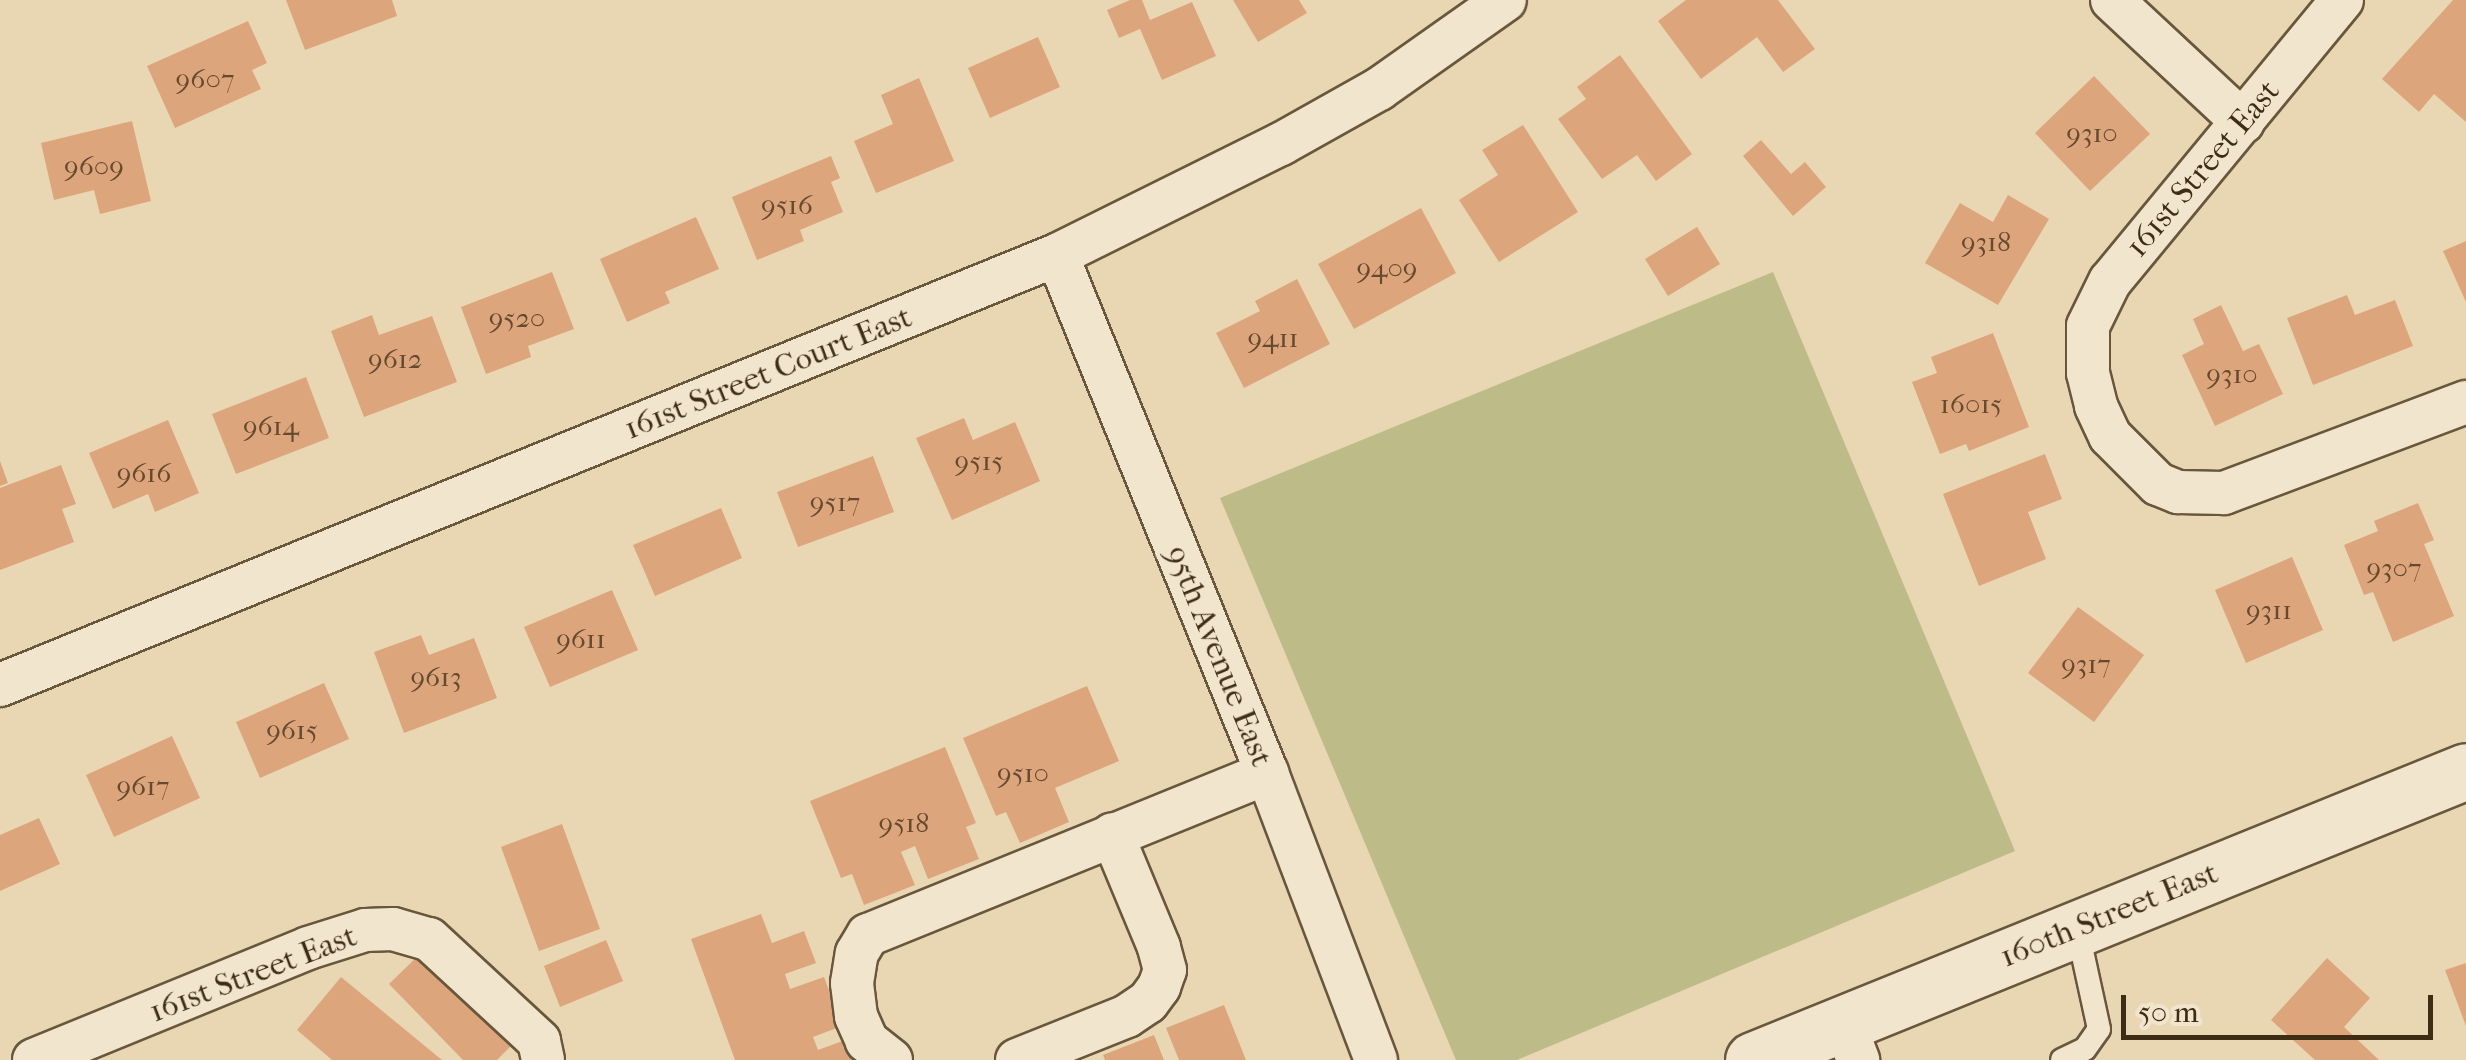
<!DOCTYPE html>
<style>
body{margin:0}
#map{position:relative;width:2466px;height:1060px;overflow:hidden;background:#e9d7b3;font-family:"IM FELL French Canon",serif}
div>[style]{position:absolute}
.green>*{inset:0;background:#bdbc88}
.building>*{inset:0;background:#dda57c}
.roads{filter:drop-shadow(2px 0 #69573c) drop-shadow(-2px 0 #69573c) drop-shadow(0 2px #69573c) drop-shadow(0 -2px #69573c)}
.service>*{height:22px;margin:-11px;padding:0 11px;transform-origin:11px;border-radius:11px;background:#f1e5ce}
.minor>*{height:42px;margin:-21px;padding:0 21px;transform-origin:21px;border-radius:21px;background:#f1e5ce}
.secondary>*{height:55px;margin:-27.5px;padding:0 27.5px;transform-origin:27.5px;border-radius:27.5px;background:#f1e5ce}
span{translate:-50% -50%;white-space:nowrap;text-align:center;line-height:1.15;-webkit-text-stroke:9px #f1e5ce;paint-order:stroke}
.number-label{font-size:28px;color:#664a2f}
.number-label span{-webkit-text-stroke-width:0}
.street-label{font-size:32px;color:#3e2c15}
.scale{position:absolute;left:2121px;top:995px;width:312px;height:45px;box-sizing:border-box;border:5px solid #3e2c15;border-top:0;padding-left:12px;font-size:30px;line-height:35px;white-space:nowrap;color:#3e2c15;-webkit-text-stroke:8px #f1e5ce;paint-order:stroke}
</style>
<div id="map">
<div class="green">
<i style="clip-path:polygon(1773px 272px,2015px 851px,1517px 1060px,1456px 1060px,1220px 498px)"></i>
</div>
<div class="building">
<i style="clip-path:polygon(286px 0,392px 0,397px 16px,305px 50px)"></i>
<i style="clip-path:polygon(1130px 0,1142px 0,1150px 20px,1192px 2px,1216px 56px,1162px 80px,1140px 29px,1119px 38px,1107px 10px)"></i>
<i style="clip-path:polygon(1233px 0,1299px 0,1307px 13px,1258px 42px)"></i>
<i style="clip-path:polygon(1686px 0,1778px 0,1815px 49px,1783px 72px,1757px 37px,1701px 79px,1658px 21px)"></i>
<i style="clip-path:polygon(2453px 0,2466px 0,2466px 122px,2434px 94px,2419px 112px,2382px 79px)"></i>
<i style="clip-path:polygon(248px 21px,267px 63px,252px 70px,261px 89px,175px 128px,147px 66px)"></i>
<i style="clip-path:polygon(1038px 37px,1060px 87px,990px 118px,968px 68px)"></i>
<i style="clip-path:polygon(1620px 55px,1692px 154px,1656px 181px,1637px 155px,1602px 179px,1558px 119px,1586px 99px,1577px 87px)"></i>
<i style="clip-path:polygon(2094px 76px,2150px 134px,2090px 191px,2035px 133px)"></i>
<i style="clip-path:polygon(919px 78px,954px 161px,876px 193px,854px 141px,893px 124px,881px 95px)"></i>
<i style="clip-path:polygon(132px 121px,151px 201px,100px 214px,94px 190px,54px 200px,41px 143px)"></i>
<i style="clip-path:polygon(1523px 125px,1578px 212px,1499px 262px,1459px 200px,1498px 175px,1482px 150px)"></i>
<i style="clip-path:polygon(1761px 140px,1791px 174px,1805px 162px,1826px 187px,1793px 216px,1743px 156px)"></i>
<i style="clip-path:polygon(831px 156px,840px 178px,831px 182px,843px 212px,800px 230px,804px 241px,757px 260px,732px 197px)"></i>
<i style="clip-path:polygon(2008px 195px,2049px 219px,1998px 305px,1925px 263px,1960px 203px,1993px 222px)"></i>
<i style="clip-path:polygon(1421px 208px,1456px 273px,1354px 329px,1318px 264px)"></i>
<i style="clip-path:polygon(696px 217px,719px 269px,665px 292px,670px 303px,627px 322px,600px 259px)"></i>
<i style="clip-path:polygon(1697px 227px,1720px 264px,1668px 296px,1645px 259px)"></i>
<i style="clip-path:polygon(2466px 241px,2466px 302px,2443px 251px)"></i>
<i style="clip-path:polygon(552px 272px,574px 329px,528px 346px,531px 357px,486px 374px,461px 307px)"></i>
<i style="clip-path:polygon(1297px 279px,1330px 344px,1244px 388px,1216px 333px,1260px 311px,1255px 301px)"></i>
<i style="clip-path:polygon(2347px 295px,2355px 315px,2395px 300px,2413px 346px,2313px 385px,2287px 318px)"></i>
<i style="clip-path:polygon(2221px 305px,2243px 351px,2259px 344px,2283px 394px,2215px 426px,2182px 355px,2204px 344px,2193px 319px)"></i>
<i style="clip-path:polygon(372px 315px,379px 335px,432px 316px,457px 382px,364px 417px,331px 331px)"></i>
<i style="clip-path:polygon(1993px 333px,2029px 427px,1969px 451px,1966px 444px,1940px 454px,1912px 382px,1937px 373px,1931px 357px)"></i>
<i style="clip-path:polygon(306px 377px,329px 438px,236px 474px,212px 414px)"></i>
<i style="clip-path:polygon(964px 418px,973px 440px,1015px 422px,1040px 481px,952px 520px,916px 438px)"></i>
<i style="clip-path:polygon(168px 420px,199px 493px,155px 512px,148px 494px,113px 509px,89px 453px)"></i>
<i style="clip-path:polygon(2045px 454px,2062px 499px,2028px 512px,2046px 559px,1979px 586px,1943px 494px)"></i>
<i style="clip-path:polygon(873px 456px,894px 512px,798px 547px,777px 492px)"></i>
<i style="clip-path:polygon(0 461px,8px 483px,0 486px)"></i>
<i style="clip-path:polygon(61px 465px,76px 504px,62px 509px,74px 542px,0 570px,0 488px)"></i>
<i style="clip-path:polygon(2418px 503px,2434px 540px,2424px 544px,2454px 616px,2393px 642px,2373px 592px,2364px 595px,2344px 545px,2378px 531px,2374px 521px)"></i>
<i style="clip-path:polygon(721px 508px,742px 558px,655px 596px,633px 545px)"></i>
<i style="clip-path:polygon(2292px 557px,2323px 630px,2246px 663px,2215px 590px)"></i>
<i style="clip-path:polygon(612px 590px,638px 650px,550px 687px,524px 627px)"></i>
<i style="clip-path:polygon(2078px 607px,2144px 655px,2094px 722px,2028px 673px)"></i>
<i style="clip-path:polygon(421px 635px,429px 655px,474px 638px,497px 698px,404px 733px,374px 652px)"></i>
<i style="clip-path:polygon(324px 683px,349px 739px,260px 778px,236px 722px)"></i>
<i style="clip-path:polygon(1087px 686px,1119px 761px,1055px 788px,1069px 822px,1020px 843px,1006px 812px,996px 816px,963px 738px)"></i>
<i style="clip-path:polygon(172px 736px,200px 798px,114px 837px,86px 775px)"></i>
<i style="clip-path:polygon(945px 747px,976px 823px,966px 827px,979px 859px,928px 879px,915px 846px,901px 852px,915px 885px,864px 905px,852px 874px,841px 878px,810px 801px)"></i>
<i style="clip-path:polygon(39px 818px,60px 864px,0 891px,0 835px)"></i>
<i style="clip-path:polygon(562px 824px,600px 929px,539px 951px,501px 847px)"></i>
<i style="clip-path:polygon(761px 914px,772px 943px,804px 931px,816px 963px,785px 974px,790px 989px,824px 977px,842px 1026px,813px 1037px,818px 1050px,851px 1038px,859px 1060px,735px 1060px,691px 939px)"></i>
<i style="clip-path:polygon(606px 940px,623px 981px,560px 1007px,544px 966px)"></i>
<i style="clip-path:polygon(421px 953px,511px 1046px,497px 1060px,463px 1060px,389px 984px)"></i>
<i style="clip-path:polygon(2327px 958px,2370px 998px,2344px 1027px,2379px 1060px,2315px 1060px,2271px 1020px)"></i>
<i style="clip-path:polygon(2466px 963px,2466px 1026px,2445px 970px)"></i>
<i style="clip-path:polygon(341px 977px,442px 1060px,332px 1060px,297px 1030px)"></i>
<i style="clip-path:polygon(1224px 1005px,1246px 1060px,1179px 1060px,1166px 1028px)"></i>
<i style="clip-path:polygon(1154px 1035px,1164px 1060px,1105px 1060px,1103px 1055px)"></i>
</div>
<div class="roads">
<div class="service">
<i style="left:2062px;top:1060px;width:25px;rotate:-26deg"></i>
<i style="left:2085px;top:1049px;width:24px;rotate:-55deg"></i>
<i style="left:2099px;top:1029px;width:103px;rotate:-102.3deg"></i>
</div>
<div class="minor">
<i style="left:2112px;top:0;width:179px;rotate:43deg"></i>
<i style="left:2342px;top:0;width:364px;rotate:129.5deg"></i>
<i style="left:2110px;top:281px;width:50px;rotate:116.1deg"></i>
<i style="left:2088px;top:326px;width:47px;rotate:90deg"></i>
<i style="left:2088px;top:373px;width:34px;rotate:76deg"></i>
<i style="left:2096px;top:406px;width:33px;rotate:65deg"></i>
<i style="left:2110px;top:436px;width:68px;rotate:45deg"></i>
<i style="left:2158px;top:484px;width:22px;rotate:22deg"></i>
<i style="left:2178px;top:492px;width:46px;rotate:1.2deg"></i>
<i style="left:2224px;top:493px;width:259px;rotate:-20.6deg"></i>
<i style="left:1057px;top:255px;width:559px;rotate:67.93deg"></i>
<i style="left:1267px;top:773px;width:307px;rotate:69.2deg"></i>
<i style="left:0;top:685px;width:1141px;rotate:-22.14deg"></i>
<i style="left:1057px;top:255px;width:250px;rotate:-26.4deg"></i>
<i style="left:1281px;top:144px;width:112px;rotate:-29.3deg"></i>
<i style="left:1379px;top:89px;width:154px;rotate:-35.2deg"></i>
<i style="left:1844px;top:1023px;width:40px;rotate:69deg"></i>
<i style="left:34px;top:1060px;width:296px;rotate:-22.2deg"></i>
<i style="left:308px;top:948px;width:60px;rotate:-17.5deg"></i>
<i style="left:365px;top:930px;width:28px;rotate:-2deg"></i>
<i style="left:393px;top:929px;width:37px;rotate:16deg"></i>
<i style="left:429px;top:939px;width:150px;rotate:42.8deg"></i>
<i style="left:539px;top:1041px;width:19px;rotate:78deg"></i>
<i style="left:891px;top:1060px;width:31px;rotate:-142deg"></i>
<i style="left:867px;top:1041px;width:27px;rotate:-114deg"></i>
<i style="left:856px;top:1016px;width:33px;rotate:-97deg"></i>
<i style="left:852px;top:983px;width:30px;rotate:-81deg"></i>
<i style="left:857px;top:953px;width:21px;rotate:-59deg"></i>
<i style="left:868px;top:935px;width:431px;rotate:-22.1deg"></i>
<i style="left:1017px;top:1060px;width:118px;rotate:-21.8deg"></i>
<i style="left:1127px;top:1016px;width:25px;rotate:-34deg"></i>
<i style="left:1148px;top:1002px;width:19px;rotate:-54deg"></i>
<i style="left:1159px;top:987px;width:18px;rotate:-71deg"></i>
<i style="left:1165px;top:970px;width:24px;rotate:-105deg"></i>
<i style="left:1159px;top:947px;width:122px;rotate:-112.6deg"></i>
</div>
<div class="secondary">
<i style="left:1753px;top:1060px;width:769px;rotate:-22.06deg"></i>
</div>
</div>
<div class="number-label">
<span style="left:205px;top:79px">9607</span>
<span style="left:2092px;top:133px">9310</span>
<span style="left:94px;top:166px">9609</span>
<span style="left:787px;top:205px">9516</span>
<span style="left:1986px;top:242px">9318</span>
<span style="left:1387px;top:268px">9409</span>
<span style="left:517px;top:318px">9520</span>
<span style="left:1273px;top:338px">9411</span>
<span style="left:395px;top:359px">9612</span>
<span style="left:2232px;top:374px">9310</span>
<span style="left:1971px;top:404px">16015</span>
<span style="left:271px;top:426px">9614</span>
<span style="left:979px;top:461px">9515</span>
<span style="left:144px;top:473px">9616</span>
<span style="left:835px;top:502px">9517</span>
<span style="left:2394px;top:568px">9307</span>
<span style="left:2269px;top:610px">9311</span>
<span style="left:581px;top:639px">9611</span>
<span style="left:2086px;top:664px">9317</span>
<span style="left:436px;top:677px">9613</span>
<span style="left:292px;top:730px">9615</span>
<span style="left:1023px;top:773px">9510</span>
<span style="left:143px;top:786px">9617</span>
<span style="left:904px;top:823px">9518</span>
</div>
<div class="street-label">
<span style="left:2203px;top:169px;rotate:-50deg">161st Street East</span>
<span style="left:768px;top:373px;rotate:-22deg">161st Street Court East</span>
<span style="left:1219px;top:656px;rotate:68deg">95th Avenue East</span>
<span style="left:2109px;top:915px;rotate:-22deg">160th Street East</span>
<span style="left:253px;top:974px;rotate:-21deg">161st Street East</span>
</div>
<div class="scale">50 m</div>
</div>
